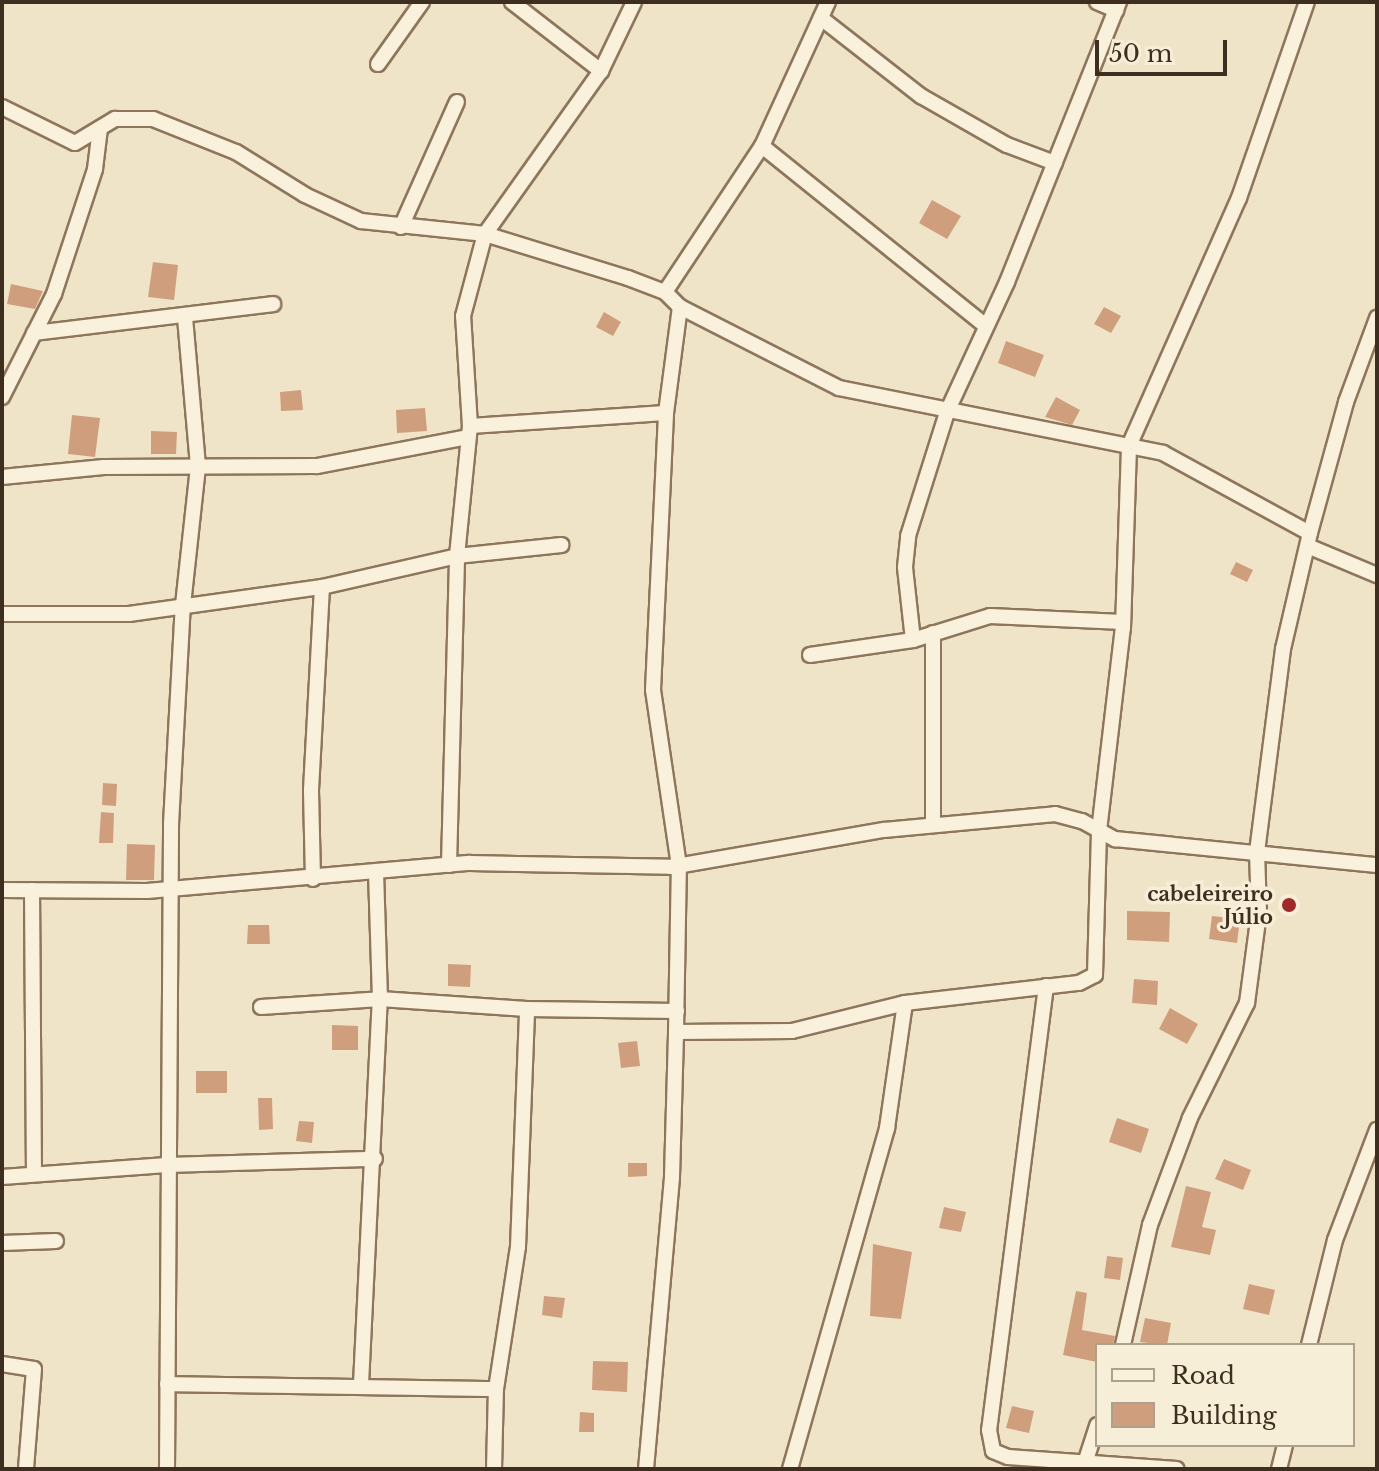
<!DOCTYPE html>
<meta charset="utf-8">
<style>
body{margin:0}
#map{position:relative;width:1379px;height:1471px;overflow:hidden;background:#f0e4c8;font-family:"Libre Baskerville",serif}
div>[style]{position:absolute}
.building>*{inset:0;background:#cf9f7d}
.roads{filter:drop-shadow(2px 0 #8d765c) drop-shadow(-2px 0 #8d765c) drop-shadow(0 2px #8d765c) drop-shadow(0 -2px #8d765c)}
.minor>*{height:14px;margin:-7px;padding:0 7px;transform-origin:7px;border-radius:7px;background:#faf1dc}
.dots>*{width:22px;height:22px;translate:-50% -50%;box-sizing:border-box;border:4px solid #f7eed8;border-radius:50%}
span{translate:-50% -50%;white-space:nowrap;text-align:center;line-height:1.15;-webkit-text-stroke:7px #f7eed8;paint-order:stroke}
.poi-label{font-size:20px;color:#3d2e20;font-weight:700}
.right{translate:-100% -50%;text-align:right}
.frame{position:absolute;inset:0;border:4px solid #3d2e20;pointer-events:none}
.legend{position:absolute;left:1095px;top:1343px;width:260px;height:104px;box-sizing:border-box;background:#f7eed8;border:2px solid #ada18e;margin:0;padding:10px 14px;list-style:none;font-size:24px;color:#3d2e20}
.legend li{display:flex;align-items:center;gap:16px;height:40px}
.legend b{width:40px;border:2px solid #ada18e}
.scale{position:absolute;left:1095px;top:40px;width:132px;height:36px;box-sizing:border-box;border:4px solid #3d2e20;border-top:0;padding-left:10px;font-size:24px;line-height:28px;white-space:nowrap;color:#3d2e20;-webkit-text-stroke:6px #f7eed8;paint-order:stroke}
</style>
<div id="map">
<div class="building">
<i style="clip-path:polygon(932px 200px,961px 216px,947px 239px,919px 223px)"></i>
<i style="clip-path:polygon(153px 262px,178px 265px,174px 300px,148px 297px)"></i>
<i style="clip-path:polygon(11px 284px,43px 291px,35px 309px,7px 304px)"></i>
<i style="clip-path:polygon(1104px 307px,1121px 316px,1111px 333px,1094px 324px)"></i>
<i style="clip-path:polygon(604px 312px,621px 322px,613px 336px,596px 327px)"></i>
<i style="clip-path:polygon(1006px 341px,1044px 355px,1035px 377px,998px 363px)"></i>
<i style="clip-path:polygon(301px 390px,303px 410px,281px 411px,280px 392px)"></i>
<i style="clip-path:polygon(1056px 397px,1080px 410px,1072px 425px,1045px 417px)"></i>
<i style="clip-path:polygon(425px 408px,427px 431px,397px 433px,396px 410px)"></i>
<i style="clip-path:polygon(72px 415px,100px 418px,95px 457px,68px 454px)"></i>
<i style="clip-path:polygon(151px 431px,177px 432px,176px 454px,151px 454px)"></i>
<i style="clip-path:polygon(1236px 562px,1253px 570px,1247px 582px,1230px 574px)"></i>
<i style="clip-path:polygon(103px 783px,117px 784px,116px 806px,102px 805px)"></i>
<i style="clip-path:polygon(101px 812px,114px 813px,113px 843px,99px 843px)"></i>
<i style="clip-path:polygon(127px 844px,155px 845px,154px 880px,126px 880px)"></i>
<i style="clip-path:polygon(1127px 911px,1170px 912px,1169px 942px,1127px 940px)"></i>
<i style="clip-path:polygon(1212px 916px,1240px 919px,1237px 943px,1209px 939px)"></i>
<i style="clip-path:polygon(248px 925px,269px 925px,270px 944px,247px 944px)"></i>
<i style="clip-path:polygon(448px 964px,471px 965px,470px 987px,448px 986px)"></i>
<i style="clip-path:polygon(1134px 979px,1158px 981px,1157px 1005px,1132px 1003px)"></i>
<i style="clip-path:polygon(1170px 1008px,1198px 1024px,1187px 1044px,1159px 1029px)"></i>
<i style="clip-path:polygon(332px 1025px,358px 1026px,358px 1050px,332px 1050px)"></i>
<i style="clip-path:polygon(637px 1041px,640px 1066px,621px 1068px,618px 1043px)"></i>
<i style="clip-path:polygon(196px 1071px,227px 1071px,227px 1093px,196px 1093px)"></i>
<i style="clip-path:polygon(258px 1098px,272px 1098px,273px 1129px,259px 1130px)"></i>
<i style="clip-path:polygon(1117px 1118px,1149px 1129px,1141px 1153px,1109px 1142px)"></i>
<i style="clip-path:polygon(299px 1121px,314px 1122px,312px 1143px,296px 1141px)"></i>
<i style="clip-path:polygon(1224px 1159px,1251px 1170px,1243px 1190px,1215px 1179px)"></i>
<i style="clip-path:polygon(628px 1163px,647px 1163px,647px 1176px,628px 1177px)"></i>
<i style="clip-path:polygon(1186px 1186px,1211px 1192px,1202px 1227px,1216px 1230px,1210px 1255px,1171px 1247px)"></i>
<i style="clip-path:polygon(944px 1207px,966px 1212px,961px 1232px,939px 1228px)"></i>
<i style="clip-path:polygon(873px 1244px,912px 1252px,901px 1319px,870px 1316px)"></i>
<i style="clip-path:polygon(1107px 1256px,1123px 1258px,1120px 1280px,1104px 1278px)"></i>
<i style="clip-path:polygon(1249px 1284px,1275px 1290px,1269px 1315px,1243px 1309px)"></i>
<i style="clip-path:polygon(1076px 1291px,1087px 1293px,1082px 1330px,1115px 1336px,1113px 1345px,1097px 1345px,1097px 1362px,1063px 1355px)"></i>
<i style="clip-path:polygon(544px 1296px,565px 1298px,562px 1318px,542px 1315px)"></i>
<i style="clip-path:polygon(1145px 1318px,1171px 1323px,1167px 1345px,1140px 1342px)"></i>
<i style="clip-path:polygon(593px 1361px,628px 1362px,627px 1392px,592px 1390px)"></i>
<i style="clip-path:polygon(1012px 1406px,1034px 1411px,1029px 1433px,1006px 1428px)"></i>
<i style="clip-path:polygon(580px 1412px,594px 1413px,594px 1432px,579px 1432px)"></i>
</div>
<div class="roads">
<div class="minor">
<i style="left:512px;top:2px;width:113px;rotate:37.8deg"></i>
<i style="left:1097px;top:2px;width:21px;rotate:23deg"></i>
<i style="left:821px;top:18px;width:127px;rotate:38deg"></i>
<i style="left:921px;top:96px;width:99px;rotate:29.7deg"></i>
<i style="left:1007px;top:145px;width:51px;rotate:20.6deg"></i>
<i style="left:378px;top:64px;width:76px;rotate:-54.6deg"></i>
<i style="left:2px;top:107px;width:81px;rotate:26.3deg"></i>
<i style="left:75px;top:143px;width:47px;rotate:-31deg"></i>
<i style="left:115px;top:119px;width:38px"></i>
<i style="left:153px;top:119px;width:89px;rotate:21.7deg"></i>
<i style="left:236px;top:152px;width:81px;rotate:31.9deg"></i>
<i style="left:305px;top:195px;width:62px;rotate:24.9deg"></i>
<i style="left:361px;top:221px;width:125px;rotate:6deg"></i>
<i style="left:485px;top:234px;width:150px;rotate:17.1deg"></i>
<i style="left:628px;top:278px;width:40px;rotate:21deg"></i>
<i style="left:665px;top:292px;width:21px;rotate:45deg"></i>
<i style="left:680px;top:307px;width:178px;rotate:27deg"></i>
<i style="left:839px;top:388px;width:330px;rotate:11.3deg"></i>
<i style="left:1163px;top:453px;width:167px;rotate:28.6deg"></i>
<i style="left:1310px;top:533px;width:119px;rotate:103.1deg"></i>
<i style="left:1283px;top:649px;width:205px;rotate:97.3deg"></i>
<i style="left:1257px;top:852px;width:61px;rotate:88.1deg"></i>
<i style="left:1259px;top:913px;width:91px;rotate:97.6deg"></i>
<i style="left:1247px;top:1003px;width:128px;rotate:116.4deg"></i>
<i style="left:1190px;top:1118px;width:114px;rotate:110.5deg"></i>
<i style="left:1150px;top:1225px;width:123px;rotate:102.7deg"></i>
<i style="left:762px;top:146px;width:286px;rotate:38.8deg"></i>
<i style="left:401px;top:227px;width:137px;rotate:-65.9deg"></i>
<i style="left:665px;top:292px;width:175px;rotate:-56.4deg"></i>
<i style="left:762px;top:146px;width:158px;rotate:-65.4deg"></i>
<i style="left:34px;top:333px;width:241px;rotate:-6.9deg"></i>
<i style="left:2px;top:397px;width:115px;rotate:-63.2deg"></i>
<i style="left:54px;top:294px;width:132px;rotate:-71.8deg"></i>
<i style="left:95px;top:169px;width:41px;rotate:-83deg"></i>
<i style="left:470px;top:426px;width:196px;rotate:-3.8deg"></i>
<i style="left:2px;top:477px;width:102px;rotate:-5.6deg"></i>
<i style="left:104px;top:467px;width:213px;rotate:-0.3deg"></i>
<i style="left:317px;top:466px;width:154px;rotate:-10.9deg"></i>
<i style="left:1310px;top:533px;width:136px;rotate:-74.6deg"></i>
<i style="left:1346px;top:402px;width:90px;rotate:-69.7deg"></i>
<i style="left:1310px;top:547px;width:73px;rotate:22.7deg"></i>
<i style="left:2px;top:614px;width:127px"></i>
<i style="left:129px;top:614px;width:195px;rotate:-8deg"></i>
<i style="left:322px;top:587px;width:139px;rotate:-12.9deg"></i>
<i style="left:457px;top:556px;width:105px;rotate:-6deg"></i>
<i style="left:913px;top:640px;width:73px;rotate:-96.3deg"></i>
<i style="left:905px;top:567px;width:31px;rotate:-84deg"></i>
<i style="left:908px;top:536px;width:130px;rotate:-72.5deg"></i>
<i style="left:947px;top:412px;width:143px;rotate:-65.2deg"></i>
<i style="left:1007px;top:282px;width:302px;rotate:-68.2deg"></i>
<i style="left:810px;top:655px;width:104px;rotate:-8.3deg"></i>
<i style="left:913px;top:640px;width:81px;rotate:-17.3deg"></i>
<i style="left:990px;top:616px;width:133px;rotate:2.6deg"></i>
<i style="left:933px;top:825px;width:192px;rotate:-90deg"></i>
<i style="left:449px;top:865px;width:309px;rotate:-88.5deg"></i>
<i style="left:457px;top:556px;width:131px;rotate:-84.3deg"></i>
<i style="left:470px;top:426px;width:110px;rotate:-93.6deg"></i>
<i style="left:463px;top:316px;width:85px;rotate:-75deg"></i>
<i style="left:485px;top:234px;width:200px;rotate:-54.6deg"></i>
<i style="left:601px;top:71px;width:76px;rotate:-64.4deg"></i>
<i style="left:313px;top:879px;width:89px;rotate:-91.3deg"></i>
<i style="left:311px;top:790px;width:203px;rotate:-86.9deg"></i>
<i style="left:2px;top:890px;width:145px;rotate:0.4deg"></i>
<i style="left:147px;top:891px;width:324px;rotate:-5deg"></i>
<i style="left:470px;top:863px;width:201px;rotate:1.1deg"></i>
<i style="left:671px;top:867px;width:216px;rotate:-9.9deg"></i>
<i style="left:884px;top:830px;width:172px;rotate:-5.3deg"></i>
<i style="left:1055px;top:814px;width:28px;rotate:15deg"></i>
<i style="left:1082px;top:821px;width:38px;rotate:29deg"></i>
<i style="left:1115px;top:839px;width:263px;rotate:5.7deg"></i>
<i style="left:32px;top:890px;width:284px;rotate:89.6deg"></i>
<i style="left:1046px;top:986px;width:448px;rotate:97.3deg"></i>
<i style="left:989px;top:1430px;width:21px;rotate:79deg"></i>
<i style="left:993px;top:1451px;width:16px;rotate:22deg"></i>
<i style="left:1008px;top:1457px;width:169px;rotate:4.1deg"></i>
<i style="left:261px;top:1007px;width:119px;rotate:-3.8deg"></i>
<i style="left:380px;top:999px;width:147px;rotate:3.9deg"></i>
<i style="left:527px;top:1009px;width:150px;rotate:0.8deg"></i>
<i style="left:676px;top:1032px;width:116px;rotate:-0.5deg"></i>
<i style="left:792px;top:1031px;width:116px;rotate:-13.9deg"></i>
<i style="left:905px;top:1003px;width:175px;rotate:-6.6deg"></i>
<i style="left:1079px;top:983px;width:18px;rotate:-27deg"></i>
<i style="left:1095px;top:975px;width:144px;rotate:-88.4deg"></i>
<i style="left:1099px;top:831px;width:204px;rotate:-83.3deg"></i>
<i style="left:1123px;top:628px;width:182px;rotate:-88.1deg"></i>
<i style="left:1129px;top:446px;width:271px;rotate:-66.1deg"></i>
<i style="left:1239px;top:198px;width:207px;rotate:-70.9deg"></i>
<i style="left:2px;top:1177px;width:165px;rotate:-4.2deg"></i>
<i style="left:167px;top:1165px;width:208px;rotate:-1.7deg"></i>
<i style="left:2px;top:1243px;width:54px;rotate:-2.1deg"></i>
<i style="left:1309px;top:1345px;width:108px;rotate:-76.1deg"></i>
<i style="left:1335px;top:1240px;width:118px;rotate:-69.1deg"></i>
<i style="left:2px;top:1364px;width:32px;rotate:9deg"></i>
<i style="left:34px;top:1369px;width:100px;rotate:94.6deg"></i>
<i style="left:167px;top:1384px;width:329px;rotate:0.9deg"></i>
<i style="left:361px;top:1384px;width:385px;rotate:-87.2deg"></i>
<i style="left:380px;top:999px;width:126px;rotate:-91.8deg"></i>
<i style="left:1085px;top:1463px;width:40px;rotate:-72deg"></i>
<i style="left:167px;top:1469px;width:645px;rotate:-89.64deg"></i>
<i style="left:171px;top:824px;width:219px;rotate:-86.9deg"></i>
<i style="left:183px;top:605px;width:140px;rotate:-83.8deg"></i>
<i style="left:198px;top:466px;width:151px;rotate:-95deg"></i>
<i style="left:494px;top:1469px;width:80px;rotate:-88.6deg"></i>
<i style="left:496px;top:1389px;width:144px;rotate:-81.2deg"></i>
<i style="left:518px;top:1247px;width:238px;rotate:-87.8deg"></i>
<i style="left:646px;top:1469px;width:293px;rotate:-84.9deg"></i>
<i style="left:672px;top:1177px;width:145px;rotate:-88.4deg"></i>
<i style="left:676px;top:1032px;width:166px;rotate:-89deg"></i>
<i style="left:679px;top:866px;width:178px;rotate:-98.4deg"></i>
<i style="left:653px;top:690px;width:277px;rotate:-87.3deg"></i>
<i style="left:666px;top:413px;width:107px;rotate:-82.5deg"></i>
<i style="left:790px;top:1469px;width:355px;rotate:-74.1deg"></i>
<i style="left:887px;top:1128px;width:126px;rotate:-81.8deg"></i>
<i style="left:1279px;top:1469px;width:25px;rotate:-76deg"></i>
</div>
</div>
<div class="dots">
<i style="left:1289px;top:905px;background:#9e2a2b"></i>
</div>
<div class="poi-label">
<span class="right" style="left:1273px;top:906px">cabeleireiro<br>Júlio</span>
</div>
<div class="frame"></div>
<ul class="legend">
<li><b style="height:10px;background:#faf1dc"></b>Road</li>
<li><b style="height:22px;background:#cf9f7d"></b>Building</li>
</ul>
<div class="scale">50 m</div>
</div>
